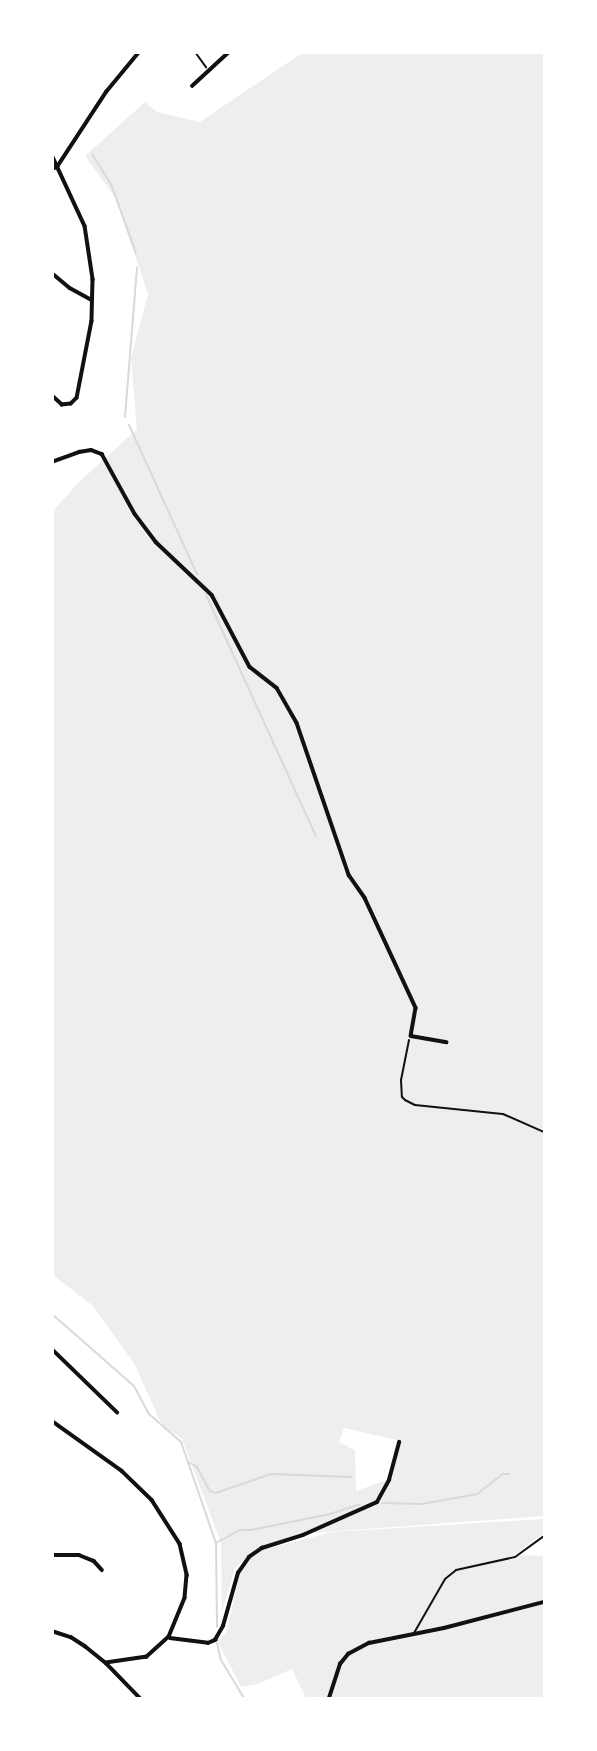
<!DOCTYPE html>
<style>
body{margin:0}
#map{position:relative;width:597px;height:1751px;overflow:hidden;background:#fff;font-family:Raleway,sans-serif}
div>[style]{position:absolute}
.green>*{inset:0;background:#eee}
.stream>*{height:2px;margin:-1px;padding:0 1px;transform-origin:1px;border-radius:1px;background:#d9d9d9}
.path>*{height:2px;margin:-1px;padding:0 1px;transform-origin:1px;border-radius:1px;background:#111}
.service>*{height:2px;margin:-1px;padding:0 1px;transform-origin:1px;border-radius:1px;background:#111}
.minor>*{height:3.5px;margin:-1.75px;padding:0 1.75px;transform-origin:1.75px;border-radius:1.75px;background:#111}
span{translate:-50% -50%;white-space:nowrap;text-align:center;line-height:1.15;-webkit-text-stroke:6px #fff;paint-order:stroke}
.frame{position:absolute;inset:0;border:54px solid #fff;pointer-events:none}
</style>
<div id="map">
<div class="green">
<i style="clip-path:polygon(302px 53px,544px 53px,544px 1516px,311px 1533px,377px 1504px,391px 1481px,401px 1441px,344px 1428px,339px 1442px,355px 1450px,356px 1491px,387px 1480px,376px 1501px,302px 1533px,261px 1547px,247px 1557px,235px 1568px,222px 1611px,221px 1543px,182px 1439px,162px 1425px,134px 1363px,93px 1306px,53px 1275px,53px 511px,78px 483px,137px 429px,131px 358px,148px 294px,115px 197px,85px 156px,145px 102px,157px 112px,200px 122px)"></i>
<i style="clip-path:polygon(544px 1519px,544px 1533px,514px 1555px,544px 1556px,544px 1698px,306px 1698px,292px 1669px,258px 1684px,241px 1687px,217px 1640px,226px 1633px,240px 1574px,250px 1559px,263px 1550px,332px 1532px)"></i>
</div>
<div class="stream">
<i style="left:92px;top:154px;width:36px;rotate:58deg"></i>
<i style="left:111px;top:184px;width:73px;rotate:70.1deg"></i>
<i style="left:125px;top:417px;width:150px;rotate:-85.4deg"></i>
<i style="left:129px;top:425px;width:164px;rotate:65.5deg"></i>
<i style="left:206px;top:595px;width:265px;rotate:65.5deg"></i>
<i style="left:52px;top:1314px;width:109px;rotate:41.3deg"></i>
<i style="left:134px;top:1386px;width:32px;rotate:62deg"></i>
<i style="left:149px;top:1414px;width:43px;rotate:41.2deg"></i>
<i style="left:181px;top:1442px;width:107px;rotate:70.9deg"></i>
<i style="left:216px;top:1543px;width:84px;rotate:89.3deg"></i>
<i style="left:188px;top:1462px;width:10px;rotate:29deg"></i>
<i style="left:197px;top:1467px;width:27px;rotate:62deg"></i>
<i style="left:210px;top:1491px;width:6px;rotate:18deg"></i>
<i style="left:216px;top:1493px;width:58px;rotate:-19.1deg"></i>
<i style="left:271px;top:1474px;width:80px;rotate:2.1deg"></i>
<i style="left:382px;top:1503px;width:40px;rotate:1.4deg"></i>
<i style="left:422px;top:1504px;width:56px;rotate:-10.3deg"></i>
<i style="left:477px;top:1494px;width:33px;rotate:-38deg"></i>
<i style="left:503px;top:1474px;width:6px"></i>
<i style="left:216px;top:1543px;width:26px;rotate:-29deg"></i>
<i style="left:239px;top:1530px;width:12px"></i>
<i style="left:251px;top:1530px;width:81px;rotate:-11.4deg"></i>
<i style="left:330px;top:1514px;width:32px;rotate:-18deg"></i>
<i style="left:217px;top:1643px;width:17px;rotate:77deg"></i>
<i style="left:221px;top:1660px;width:44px;rotate:58.8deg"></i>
</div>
<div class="path">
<i style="left:195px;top:52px;width:19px;rotate:54deg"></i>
<i style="left:409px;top:1040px;width:41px;rotate:101.3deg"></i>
<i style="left:401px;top:1080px;width:17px;rotate:87deg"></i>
<i style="left:402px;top:1097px;width:4px;rotate:45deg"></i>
<i style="left:405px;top:1100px;width:11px;rotate:27deg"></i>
<i style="left:415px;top:1105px;width:88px;rotate:5.8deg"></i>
<i style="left:503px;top:1114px;width:45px;rotate:23.7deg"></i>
</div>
<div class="service">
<i style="left:414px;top:1633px;width:62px;rotate:-60.1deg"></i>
<i style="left:445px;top:1579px;width:14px;rotate:-39deg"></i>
<i style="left:456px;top:1570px;width:60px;rotate:-12.4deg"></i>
<i style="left:515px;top:1557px;width:36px;rotate:-36deg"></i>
</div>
<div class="minor">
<i style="left:192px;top:86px;width:50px;rotate:-42.6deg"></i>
<i style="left:52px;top:155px;width:78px;rotate:65.1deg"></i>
<i style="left:85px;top:226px;width:54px;rotate:81.4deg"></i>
<i style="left:93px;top:279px;width:42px;rotate:91.4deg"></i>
<i style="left:92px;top:321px;width:78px;rotate:101deg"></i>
<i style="left:77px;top:398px;width:8px;rotate:135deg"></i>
<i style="left:71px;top:404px;width:9px;rotate:174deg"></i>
<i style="left:62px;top:405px;width:13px;rotate:-138deg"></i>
<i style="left:52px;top:169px;width:5px;rotate:-22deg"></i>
<i style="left:57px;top:167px;width:90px;rotate:-56.8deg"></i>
<i style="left:106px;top:92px;width:52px;rotate:-50.5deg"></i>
<i style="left:52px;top:273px;width:23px;rotate:40deg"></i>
<i style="left:70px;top:288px;width:25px;rotate:29deg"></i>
<i style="left:52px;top:462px;width:29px;rotate:-20deg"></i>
<i style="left:79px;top:452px;width:12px;rotate:-9deg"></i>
<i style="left:91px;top:450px;width:12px;rotate:20deg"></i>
<i style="left:102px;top:454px;width:68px;rotate:61.2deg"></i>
<i style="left:135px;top:514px;width:35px;rotate:53deg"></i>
<i style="left:156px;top:542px;width:77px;rotate:43.4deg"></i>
<i style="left:212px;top:595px;width:81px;rotate:62.2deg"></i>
<i style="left:250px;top:667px;width:34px;rotate:38deg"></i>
<i style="left:277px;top:688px;width:40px;rotate:60.3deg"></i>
<i style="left:297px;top:723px;width:161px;rotate:71.1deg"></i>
<i style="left:349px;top:875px;width:28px;rotate:55deg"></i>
<i style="left:365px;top:898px;width:121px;rotate:65.1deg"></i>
<i style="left:416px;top:1008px;width:28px;rotate:100deg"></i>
<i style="left:411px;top:1036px;width:36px;rotate:10deg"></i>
<i style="left:52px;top:1349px;width:91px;rotate:44.1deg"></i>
<i style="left:52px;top:1421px;width:86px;rotate:35.5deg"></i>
<i style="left:122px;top:1471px;width:42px;rotate:44deg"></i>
<i style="left:152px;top:1500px;width:52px;rotate:57.5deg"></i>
<i style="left:180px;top:1544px;width:32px;rotate:77deg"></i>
<i style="left:187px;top:1575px;width:23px;rotate:95deg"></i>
<i style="left:185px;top:1598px;width:42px;rotate:112.3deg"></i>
<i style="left:169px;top:1637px;width:30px;rotate:138deg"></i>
<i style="left:147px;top:1657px;width:41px;rotate:171.7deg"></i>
<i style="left:52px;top:1555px;width:27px"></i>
<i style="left:79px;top:1555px;width:16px;rotate:22deg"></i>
<i style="left:94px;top:1561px;width:12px;rotate:48deg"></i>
<i style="left:52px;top:1631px;width:20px;rotate:18deg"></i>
<i style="left:71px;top:1637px;width:17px;rotate:33deg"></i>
<i style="left:85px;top:1646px;width:27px;rotate:39deg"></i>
<i style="left:106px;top:1663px;width:49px;rotate:45.8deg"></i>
<i style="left:170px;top:1638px;width:38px;rotate:7deg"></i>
<i style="left:208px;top:1643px;width:8px;rotate:-23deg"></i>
<i style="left:215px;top:1640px;width:16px;rotate:-60deg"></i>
<i style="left:223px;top:1626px;width:55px;rotate:-74.2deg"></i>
<i style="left:238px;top:1573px;width:19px;rotate:-55deg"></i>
<i style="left:249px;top:1557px;width:16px;rotate:-35deg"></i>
<i style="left:262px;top:1548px;width:43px;rotate:-17.6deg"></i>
<i style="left:303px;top:1535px;width:81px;rotate:-24deg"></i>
<i style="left:377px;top:1502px;width:25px;rotate:-61deg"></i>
<i style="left:389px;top:1480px;width:39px;rotate:-75deg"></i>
<i style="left:329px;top:1698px;width:36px;rotate:-72deg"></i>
<i style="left:340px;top:1664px;width:13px;rotate:-51deg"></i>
<i style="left:348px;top:1654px;width:24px;rotate:-28deg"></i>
<i style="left:369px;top:1643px;width:76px;rotate:-11.3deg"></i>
<i style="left:444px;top:1628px;width:103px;rotate:-14.6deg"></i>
</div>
<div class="frame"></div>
</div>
